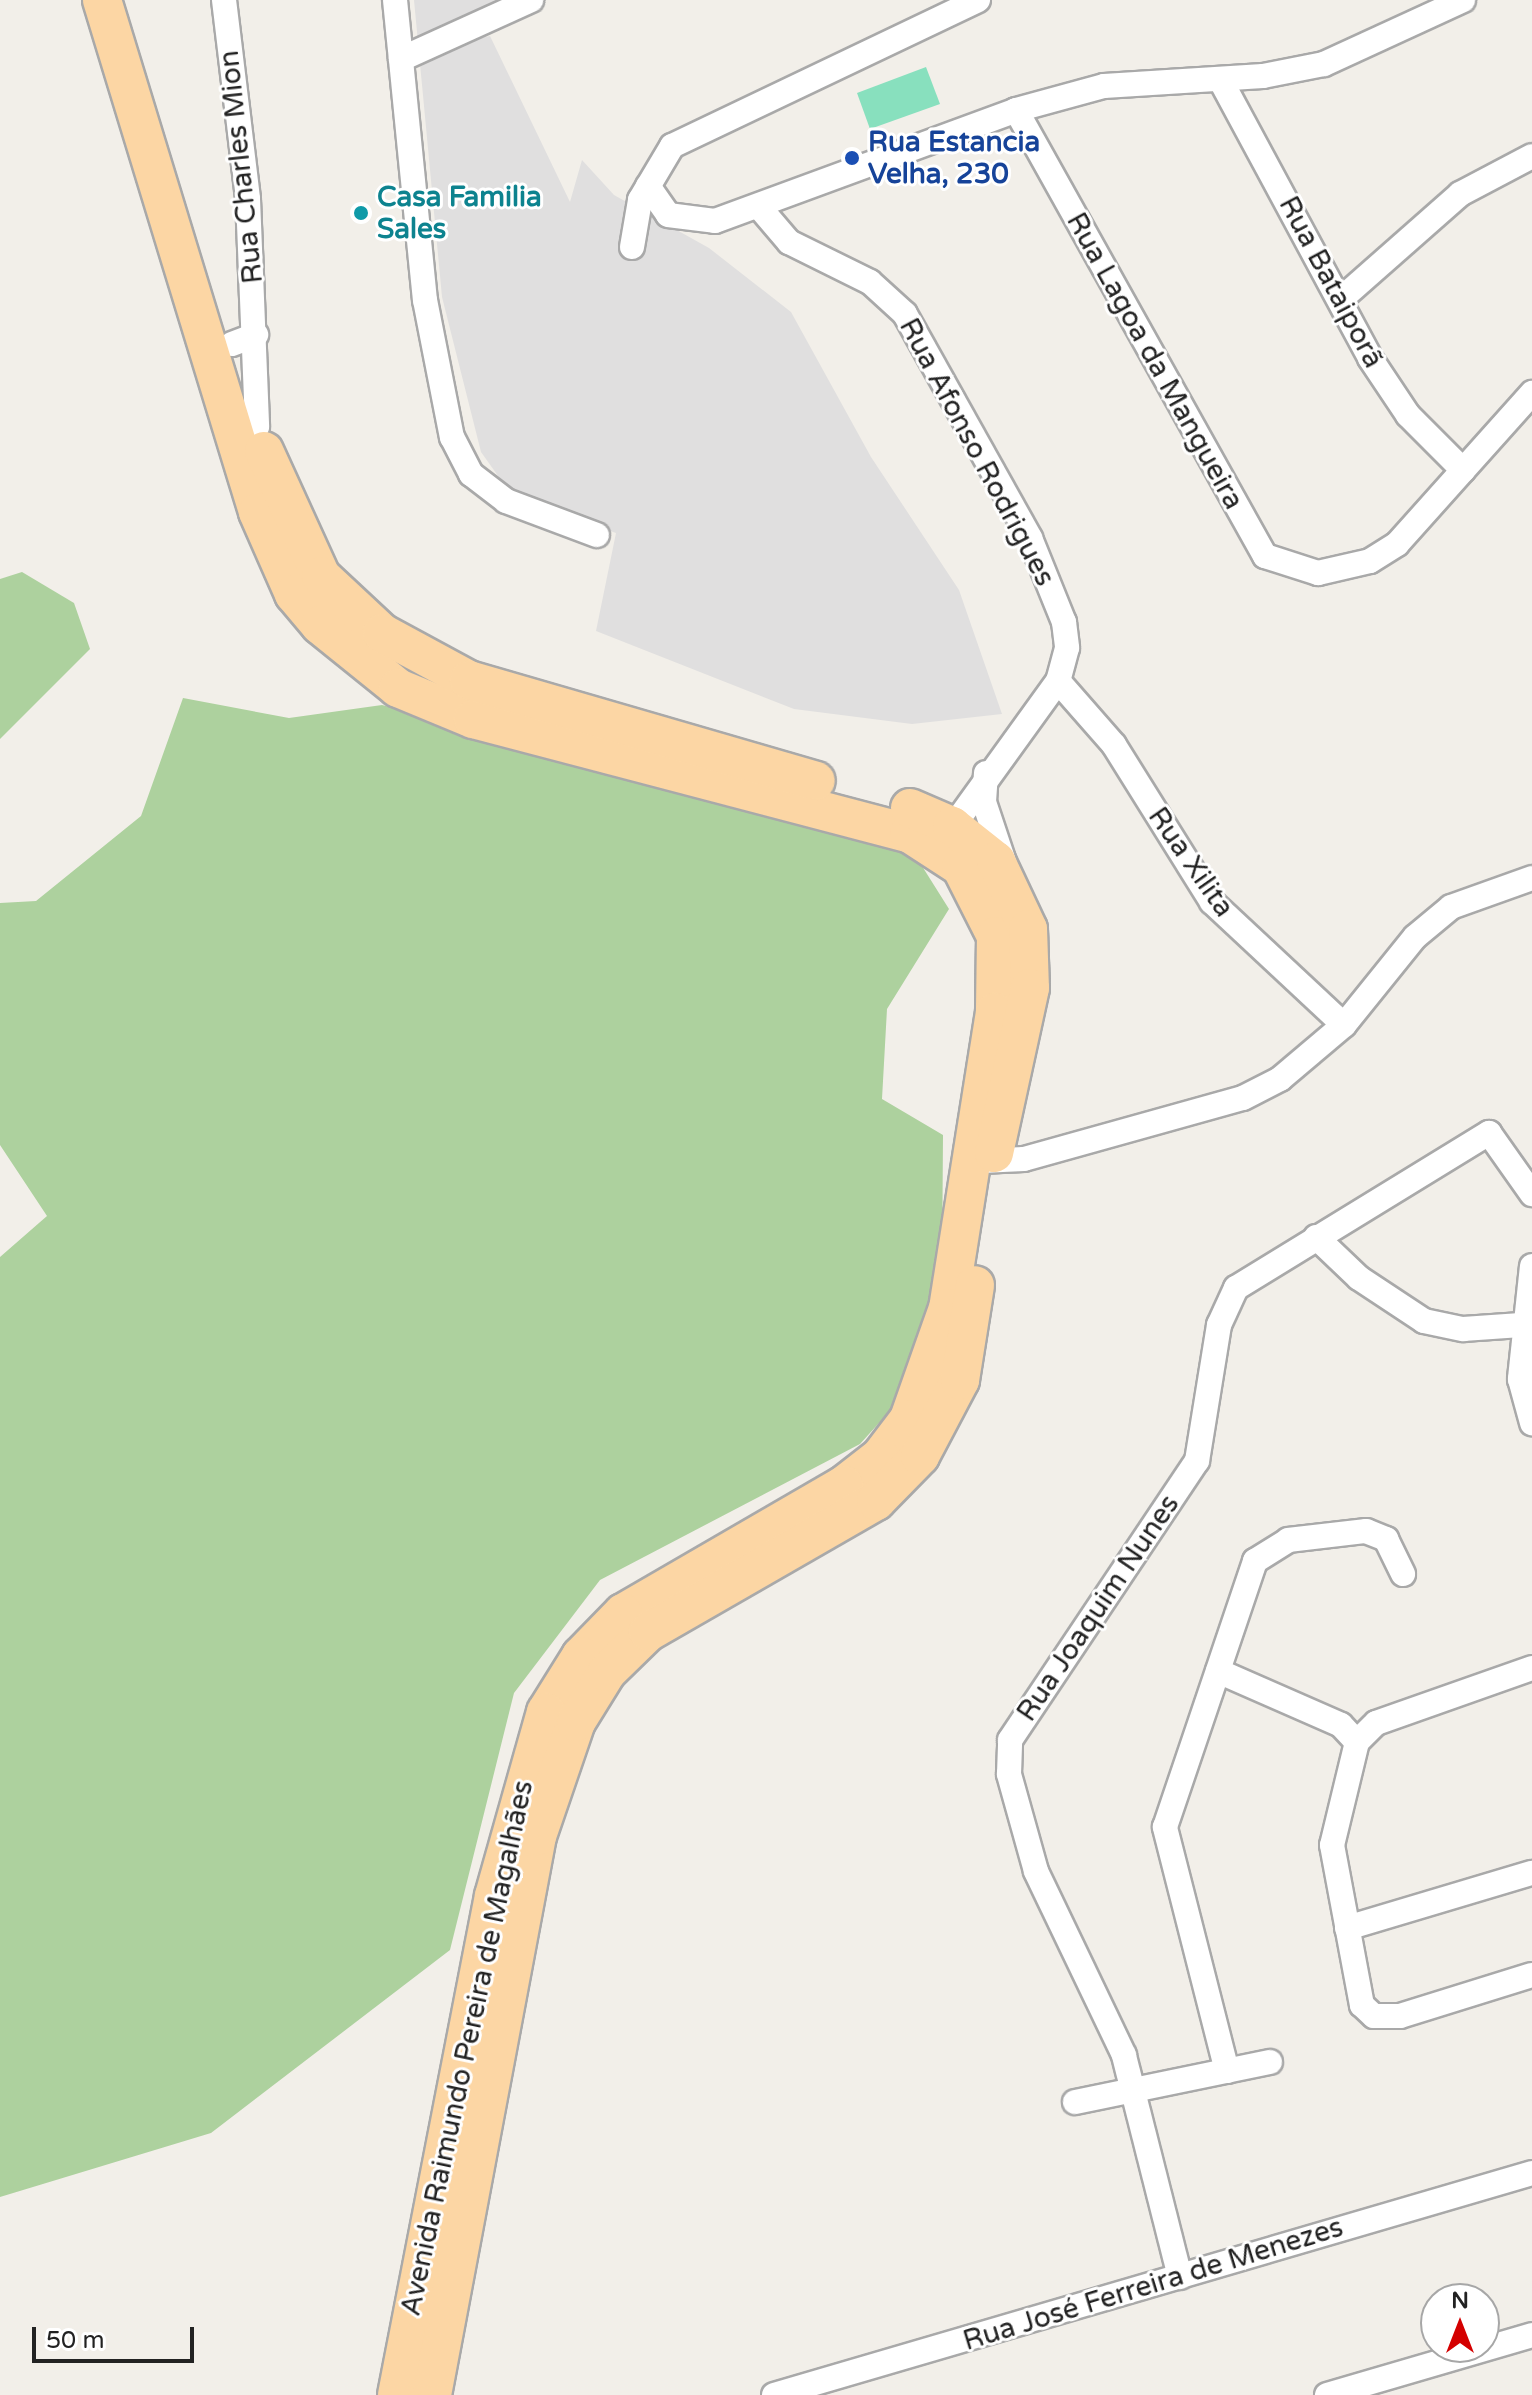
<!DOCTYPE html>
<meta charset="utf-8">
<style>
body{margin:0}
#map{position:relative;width:1532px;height:2395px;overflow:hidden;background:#f2efe9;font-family:"Varela Round",sans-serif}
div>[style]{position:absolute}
.residential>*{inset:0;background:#e0dfdf}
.forest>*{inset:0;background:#add19e}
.pitch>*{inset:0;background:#88e0be}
.roads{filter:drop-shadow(2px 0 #a9a9a9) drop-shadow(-2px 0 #a9a9a9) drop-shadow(0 2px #a9a9a9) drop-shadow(0 -2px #a9a9a9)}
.street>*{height:24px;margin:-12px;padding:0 12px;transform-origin:12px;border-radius:12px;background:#fff}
.primary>*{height:38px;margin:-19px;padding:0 19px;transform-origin:19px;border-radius:19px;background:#fcd6a4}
.dots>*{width:22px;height:22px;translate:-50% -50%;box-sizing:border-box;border:4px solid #fff;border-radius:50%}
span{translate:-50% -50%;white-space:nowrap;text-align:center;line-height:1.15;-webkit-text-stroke:6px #fff;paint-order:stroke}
.transit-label{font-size:28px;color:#164399;font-weight:700}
.left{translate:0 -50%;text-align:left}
.street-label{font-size:28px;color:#222}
.culture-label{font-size:28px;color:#0d838f;font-weight:700}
.north{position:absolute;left:1420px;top:2283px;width:80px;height:80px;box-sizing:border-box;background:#fff;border:2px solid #a7a7a7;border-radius:50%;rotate:0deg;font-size:22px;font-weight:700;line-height:32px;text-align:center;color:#222}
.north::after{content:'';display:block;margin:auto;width:28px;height:36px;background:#d40000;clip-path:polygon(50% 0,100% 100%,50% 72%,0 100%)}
.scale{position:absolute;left:32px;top:2327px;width:162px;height:36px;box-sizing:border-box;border:4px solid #222;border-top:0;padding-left:10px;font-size:24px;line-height:28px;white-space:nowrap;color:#222;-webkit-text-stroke:6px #fff;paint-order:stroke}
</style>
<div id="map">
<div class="residential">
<i style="clip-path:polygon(414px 0,537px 0,441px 47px,490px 36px,570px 202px,582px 160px,614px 195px,709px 248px,791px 312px,871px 457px,959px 590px,1002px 714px,912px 724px,794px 709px,596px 631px,616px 533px,513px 497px,481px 452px,442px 297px)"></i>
</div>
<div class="forest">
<i style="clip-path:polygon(22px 572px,74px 603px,90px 649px,0 739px,0 579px)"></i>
<i style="clip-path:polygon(183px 698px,289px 718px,382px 705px,910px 847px,949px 909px,887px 1009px,882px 1099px,943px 1135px,942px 1274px,906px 1393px,860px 1444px,600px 1580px,514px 1693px,450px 1950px,211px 2133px,0 2197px,0 1257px,47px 1216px,0 1145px,0 903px,36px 901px,141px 816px)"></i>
</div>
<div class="pitch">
<i style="clip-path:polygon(926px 67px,940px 104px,870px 129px,857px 93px)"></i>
</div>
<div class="roads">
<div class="street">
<i style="left:224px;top:0;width:200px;rotate:83.1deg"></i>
<i style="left:248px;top:199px;width:228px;rotate:87.7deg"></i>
<i style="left:395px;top:0;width:301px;rotate:84.3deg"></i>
<i style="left:425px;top:300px;width:140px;rotate:78.9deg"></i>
<i style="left:452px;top:437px;width:42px;rotate:62.8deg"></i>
<i style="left:471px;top:474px;width:44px;rotate:37.6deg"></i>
<i style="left:506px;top:501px;width:97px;rotate:20.5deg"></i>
<i style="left:401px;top:59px;width:143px;rotate:-24.4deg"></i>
<i style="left:1220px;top:79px;width:317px;rotate:61.7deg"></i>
<i style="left:1370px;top:358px;width:69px;rotate:56.3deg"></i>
<i style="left:1408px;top:415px;width:78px;rotate:45deg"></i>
<i style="left:1016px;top:110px;width:511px;rotate:60.83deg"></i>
<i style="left:1265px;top:556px;width:56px;rotate:17.8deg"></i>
<i style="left:1318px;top:573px;width:53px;rotate:-13deg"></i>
<i style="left:1370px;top:561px;width:32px;rotate:-32deg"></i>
<i style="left:1397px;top:544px;width:203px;rotate:-48.2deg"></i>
<i style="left:648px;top:186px;width:35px;rotate:55deg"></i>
<i style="left:668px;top:215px;width:47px;rotate:7.3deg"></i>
<i style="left:715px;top:221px;width:321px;rotate:-20.2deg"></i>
<i style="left:1016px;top:110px;width:91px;rotate:-15.3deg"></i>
<i style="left:1104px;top:86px;width:159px;rotate:-3.6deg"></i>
<i style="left:1263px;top:76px;width:62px;rotate:-11.1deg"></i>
<i style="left:1324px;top:64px;width:153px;rotate:-24.7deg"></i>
<i style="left:760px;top:208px;width:45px;rotate:49.5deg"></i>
<i style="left:789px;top:242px;width:90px;rotate:26.3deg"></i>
<i style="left:870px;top:282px;width:47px;rotate:42.4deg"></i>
<i style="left:905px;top:314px;width:257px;rotate:60.8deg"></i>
<i style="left:1030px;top:538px;width:91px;rotate:68deg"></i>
<i style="left:1064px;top:622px;width:26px;rotate:83deg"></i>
<i style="left:1067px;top:648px;width:34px;rotate:105deg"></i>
<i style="left:1058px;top:681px;width:190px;rotate:125.8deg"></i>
<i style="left:632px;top:247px;width:48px;rotate:-80.3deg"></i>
<i style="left:640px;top:200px;width:63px;rotate:-59.3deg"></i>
<i style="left:672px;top:146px;width:339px;rotate:-25.5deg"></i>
<i style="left:1341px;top:299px;width:159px;rotate:-41.4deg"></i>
<i style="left:1460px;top:194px;width:81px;rotate:-27.8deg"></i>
<i style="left:232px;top:344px;width:26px;rotate:-21deg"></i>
<i style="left:1058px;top:681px;width:85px;rotate:48.8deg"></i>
<i style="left:1114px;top:745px;width:185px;rotate:58deg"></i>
<i style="left:1212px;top:902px;width:180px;rotate:43deg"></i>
<i style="left:986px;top:773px;width:29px;rotate:94deg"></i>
<i style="left:984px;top:802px;width:66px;rotate:71.6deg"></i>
<i style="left:981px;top:1161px;width:43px;rotate:-2.7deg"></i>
<i style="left:1024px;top:1159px;width:227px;rotate:-15.6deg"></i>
<i style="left:1243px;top:1098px;width:42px;rotate:-27.2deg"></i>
<i style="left:1280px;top:1079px;width:84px;rotate:-40.2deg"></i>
<i style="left:1344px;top:1025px;width:113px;rotate:-51.1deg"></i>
<i style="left:1415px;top:937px;width:47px;rotate:-39.8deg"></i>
<i style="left:1451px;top:907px;width:86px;rotate:-19.7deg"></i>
<i style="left:1316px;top:1237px;width:59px;rotate:43.6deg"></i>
<i style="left:1359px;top:1278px;width:78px;rotate:33.5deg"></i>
<i style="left:1424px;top:1321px;width:40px;rotate:12deg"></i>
<i style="left:1463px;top:1329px;width:58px;rotate:-3.9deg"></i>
<i style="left:1532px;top:1266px;width:114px;rotate:96.1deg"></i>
<i style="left:1520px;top:1379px;width:46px;rotate:74.7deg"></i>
<i style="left:1532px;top:1668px;width:165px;rotate:160.6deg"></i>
<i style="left:1376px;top:1723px;width:27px;rotate:135deg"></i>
<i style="left:1357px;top:1742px;width:106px;rotate:103.6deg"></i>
<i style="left:1332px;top:1845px;width:163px;rotate:79.4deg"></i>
<i style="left:1362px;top:2005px;width:16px;rotate:43deg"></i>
<i style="left:1374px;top:2016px;width:26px"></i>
<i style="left:1400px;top:2016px;width:138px;rotate:-17.3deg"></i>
<i style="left:1218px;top:1671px;width:134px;rotate:23.7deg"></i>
<i style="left:1341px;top:1725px;width:23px;rotate:47deg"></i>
<i style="left:1347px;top:1928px;width:193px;rotate:-16.6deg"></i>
<i style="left:1227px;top:2071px;width:252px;rotate:-104.3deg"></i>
<i style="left:1165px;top:1827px;width:281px;rotate:-71.3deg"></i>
<i style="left:1255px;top:1561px;width:39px;rotate:-32deg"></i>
<i style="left:1288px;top:1540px;width:79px;rotate:-6.6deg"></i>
<i style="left:1366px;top:1531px;width:22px;rotate:22deg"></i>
<i style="left:1386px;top:1539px;width:39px;rotate:64deg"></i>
<i style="left:1075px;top:2102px;width:199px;rotate:-11.6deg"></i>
<i style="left:1180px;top:2277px;width:229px;rotate:-104.2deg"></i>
<i style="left:1124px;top:2055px;width:204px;rotate:-115.6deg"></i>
<i style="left:1036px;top:1871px;width:101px;rotate:-105.6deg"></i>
<i style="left:1009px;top:1774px;width:34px;rotate:-88deg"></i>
<i style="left:1010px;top:1740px;width:336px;rotate:-56.2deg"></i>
<i style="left:1197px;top:1461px;width:138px;rotate:-80.8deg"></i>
<i style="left:1219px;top:1325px;width:41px;rotate:-65.3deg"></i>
<i style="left:1236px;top:1288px;width:297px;rotate:-31.5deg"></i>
<i style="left:1489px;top:1133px;width:75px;rotate:54.8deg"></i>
<i style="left:774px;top:2395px;width:790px;rotate:-16.32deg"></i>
<i style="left:1327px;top:2395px;width:214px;rotate:-16.3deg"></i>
</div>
<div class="primary">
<i style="left:102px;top:0;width:535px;rotate:73.05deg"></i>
<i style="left:258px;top:512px;width:90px;rotate:66.3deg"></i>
<i style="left:294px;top:594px;width:40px;rotate:50deg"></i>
<i style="left:320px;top:625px;width:100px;rotate:38.9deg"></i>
<i style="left:398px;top:688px;width:81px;rotate:22.5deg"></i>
<i style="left:473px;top:719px;width:451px;rotate:14.7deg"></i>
<i style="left:909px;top:833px;width:62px;rotate:33.2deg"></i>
<i style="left:961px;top:867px;width:77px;rotate:63.1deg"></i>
<i style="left:996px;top:936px;width:76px;rotate:90.8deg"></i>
<i style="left:995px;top:1012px;width:300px;rotate:99deg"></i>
<i style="left:948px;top:1308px;width:118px;rotate:109.4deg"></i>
<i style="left:909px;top:1419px;width:48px;rotate:127.3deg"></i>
<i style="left:880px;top:1457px;width:46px;rotate:142.1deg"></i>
<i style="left:844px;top:1485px;width:255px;rotate:149.9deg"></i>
<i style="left:623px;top:1613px;width:60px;rotate:134.3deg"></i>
<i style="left:581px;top:1656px;width:66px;rotate:122deg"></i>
<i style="left:546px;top:1712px;width:191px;rotate:105.8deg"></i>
<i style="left:494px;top:1896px;width:508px;rotate:101deg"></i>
<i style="left:264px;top:451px;width:137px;rotate:65.5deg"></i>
<i style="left:321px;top:576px;width:83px;rotate:43.1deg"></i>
<i style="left:382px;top:633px;width:99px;rotate:28.4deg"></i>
<i style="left:469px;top:680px;width:361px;rotate:16.2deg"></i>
<i style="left:910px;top:808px;width:46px;rotate:23.2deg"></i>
<i style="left:952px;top:826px;width:56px;rotate:38.5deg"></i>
<i style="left:996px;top:861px;width:75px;rotate:64.8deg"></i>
<i style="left:1028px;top:929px;width:59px;rotate:88.1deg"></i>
<i style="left:1030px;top:988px;width:169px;rotate:102.3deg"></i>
<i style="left:432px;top:2395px;width:569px;rotate:-79.36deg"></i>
<i style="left:537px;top:1836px;width:120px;rotate:-71.1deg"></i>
<i style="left:576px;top:1722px;width:59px;rotate:-58.2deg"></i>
<i style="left:607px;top:1672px;width:57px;rotate:-44.3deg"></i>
<i style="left:648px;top:1632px;width:263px;rotate:-29.9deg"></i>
<i style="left:876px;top:1501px;width:63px;rotate:-45.6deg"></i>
<i style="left:920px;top:1456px;width:86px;rotate:-62.2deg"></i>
<i style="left:960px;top:1380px;width:96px;rotate:-81deg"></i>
</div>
</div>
<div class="dots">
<i style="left:852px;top:158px;background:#1a4fb4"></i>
<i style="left:361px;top:213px;background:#0f9aa8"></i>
</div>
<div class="transit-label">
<span class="left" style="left:868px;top:158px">Rua Estancia<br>Velha, 230</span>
</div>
<div class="street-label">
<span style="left:241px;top:167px;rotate:-96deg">Rua Charles Mion</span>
<span style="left:1331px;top:282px;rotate:62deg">Rua Bataiporã</span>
<span style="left:1155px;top:361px;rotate:61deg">Rua Lagoa da Mangueira</span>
<span style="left:977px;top:452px;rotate:62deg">Rua Afonso Rodrigues</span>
<span style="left:1191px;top:862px;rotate:55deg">Rua Xilita</span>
<span style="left:1098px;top:1608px;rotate:-56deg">Rua Joaquim Nunes</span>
<span style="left:467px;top:2048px;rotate:-78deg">Avenida Raimundo Pereira de Magalhães</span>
<span style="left:1153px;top:2284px;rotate:-17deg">Rua José Ferreira de Menezes</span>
</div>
<div class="culture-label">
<span class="left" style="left:377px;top:213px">Casa Familia<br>Sales</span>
</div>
<div class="north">N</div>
<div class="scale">50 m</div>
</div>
